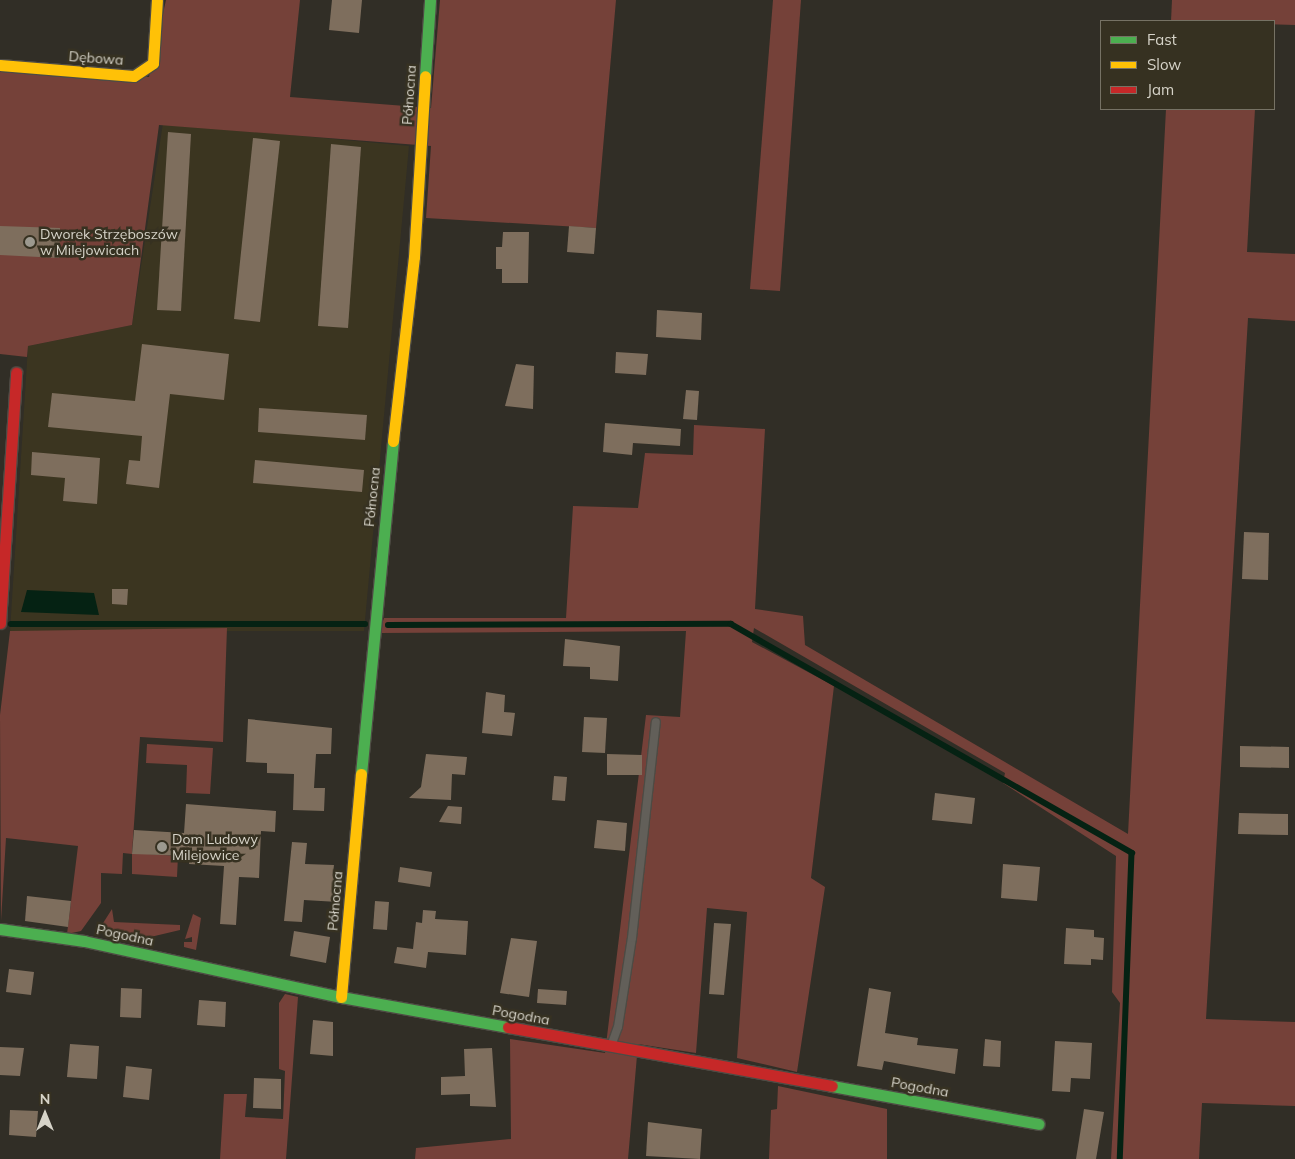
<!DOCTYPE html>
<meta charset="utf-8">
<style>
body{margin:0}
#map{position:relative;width:1295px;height:1159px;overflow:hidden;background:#312e26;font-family:Mulish,sans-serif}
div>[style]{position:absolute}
.built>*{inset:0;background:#3b3520}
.green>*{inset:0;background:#754139}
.water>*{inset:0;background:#052213}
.stream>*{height:5.5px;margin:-2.75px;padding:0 2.75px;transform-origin:2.75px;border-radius:2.75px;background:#052213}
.building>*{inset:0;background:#7e6e5d}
.roads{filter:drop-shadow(1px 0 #4e4b44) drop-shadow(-1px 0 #4e4b44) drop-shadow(0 1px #4e4b44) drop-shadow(0 -1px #4e4b44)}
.lane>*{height:8px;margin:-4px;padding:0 4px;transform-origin:4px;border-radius:4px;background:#625f59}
.fast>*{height:11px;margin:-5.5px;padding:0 5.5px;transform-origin:5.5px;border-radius:5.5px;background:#4caf50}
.slow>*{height:11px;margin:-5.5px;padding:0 5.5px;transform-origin:5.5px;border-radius:5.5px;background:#ffc107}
.jam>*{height:11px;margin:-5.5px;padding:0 5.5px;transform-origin:5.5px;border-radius:5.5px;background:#c62828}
.dots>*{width:14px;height:14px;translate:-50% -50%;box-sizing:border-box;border:2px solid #363121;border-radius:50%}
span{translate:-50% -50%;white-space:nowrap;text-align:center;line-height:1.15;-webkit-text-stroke:5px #363121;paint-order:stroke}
.street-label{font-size:14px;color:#d6d3c8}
.poi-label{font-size:14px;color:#d6d3c8}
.left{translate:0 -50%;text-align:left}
.legend{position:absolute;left:1100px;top:20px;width:175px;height:90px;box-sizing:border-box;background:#363121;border:1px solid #767264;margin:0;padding:6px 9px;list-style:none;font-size:15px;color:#d6d3c8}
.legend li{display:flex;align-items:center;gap:10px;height:25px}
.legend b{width:25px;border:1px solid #767264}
.north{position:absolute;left:20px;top:1089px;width:50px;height:50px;-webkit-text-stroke:4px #363121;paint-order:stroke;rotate:0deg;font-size:14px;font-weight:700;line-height:20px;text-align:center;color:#d6d3c8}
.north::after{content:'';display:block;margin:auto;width:18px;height:22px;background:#d6d3c8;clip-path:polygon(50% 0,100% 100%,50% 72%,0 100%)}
</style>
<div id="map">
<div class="built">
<i style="clip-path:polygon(163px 123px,409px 146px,364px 631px,10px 631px,28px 346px,132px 325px)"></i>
</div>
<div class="green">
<i style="clip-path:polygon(166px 0,300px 0,290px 97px,431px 108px,440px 0,616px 0,596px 228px,426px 218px,431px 146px,159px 125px,132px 325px,28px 346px,27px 357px,0 354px,0 70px,149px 77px)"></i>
<i style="clip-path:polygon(773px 0,801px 0,780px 291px,750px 289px)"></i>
<i style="clip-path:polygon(1172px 0,1295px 0,1295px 25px,1171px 21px)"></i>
<i style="clip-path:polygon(1166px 109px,1255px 109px,1247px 252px,1295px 254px,1295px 321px,1248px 318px,1206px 1019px,1295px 1022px,1295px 1106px,1202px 1103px,1199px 1159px,1111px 1159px,1120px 1003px,1112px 992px,1116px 856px,1003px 783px,1005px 773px,754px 628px,752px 642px,834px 686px,811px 878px,825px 887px,797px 1072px,737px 1058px,747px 912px,707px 908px,696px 1053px,638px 1044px,628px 1159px,415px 1159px,416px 1148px,511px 1139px,510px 1039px,605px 1053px,646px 715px,680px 717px,686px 631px,379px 633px,384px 618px,566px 618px,573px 506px,638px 508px,645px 453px,693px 455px,694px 425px,765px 429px,755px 609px,803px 616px,805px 645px,1128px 834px)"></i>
<i style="clip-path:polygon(227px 628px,223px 742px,140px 737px,132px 853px,178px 856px,177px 877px,132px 874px,132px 854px,123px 853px,122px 874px,101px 873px,101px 903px,81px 931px,67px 934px,78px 846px,6px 838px,1px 921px,0 715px,10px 631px)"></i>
<i style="clip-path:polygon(147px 744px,213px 748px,210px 794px,186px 793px,187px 765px,146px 763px)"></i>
<i style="clip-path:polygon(112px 909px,114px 922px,180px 925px,180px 930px,142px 939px,98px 931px)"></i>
<i style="clip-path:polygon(193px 914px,201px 918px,196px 950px,184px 947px,184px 942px,192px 942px,192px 937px,185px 939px)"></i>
<i style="clip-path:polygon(285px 994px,298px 997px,286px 1159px,220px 1159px,224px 1094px,247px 1094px,245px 1117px,283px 1119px,285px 1071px,279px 1069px,279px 1003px)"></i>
<i style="clip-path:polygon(778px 1086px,887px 1109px,887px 1159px,769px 1159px,771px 1110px,777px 1109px)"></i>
</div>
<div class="water">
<i style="clip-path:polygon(27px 590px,94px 593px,99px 615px,21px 612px)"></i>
</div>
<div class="stream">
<i style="left:11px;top:624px;width:354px"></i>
<i style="left:388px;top:625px;width:343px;rotate:-0.2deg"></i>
<i style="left:731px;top:624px;width:462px;rotate:29.7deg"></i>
<i style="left:1132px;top:853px;width:306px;rotate:92.2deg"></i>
</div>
<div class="building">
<i style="clip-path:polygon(332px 0,362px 0,359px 33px,329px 30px)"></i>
<i style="clip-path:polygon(168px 132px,191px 134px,181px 311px,157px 310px)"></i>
<i style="clip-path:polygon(253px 138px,280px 141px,260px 322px,234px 319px)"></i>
<i style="clip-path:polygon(331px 144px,361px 147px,348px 328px,318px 326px)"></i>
<i style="clip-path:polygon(0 226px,60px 228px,59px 258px,0 255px)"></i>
<i style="clip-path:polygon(569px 226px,596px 228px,594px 254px,567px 252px)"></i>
<i style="clip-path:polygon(503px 232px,529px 232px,528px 283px,502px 283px,502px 269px,496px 269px,496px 247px,502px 247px)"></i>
<i style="clip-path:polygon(657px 310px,702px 313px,701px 340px,656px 337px)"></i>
<i style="clip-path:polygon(142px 344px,229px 354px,224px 400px,170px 394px,159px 488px,126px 484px,129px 460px,140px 461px,142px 436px,48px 427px,52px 393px,135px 401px)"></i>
<i style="clip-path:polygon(616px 352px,648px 354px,646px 375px,615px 373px)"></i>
<i style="clip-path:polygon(516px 364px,534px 366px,533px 409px,505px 406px)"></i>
<i style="clip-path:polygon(686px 390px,699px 391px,697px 420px,683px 419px)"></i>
<i style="clip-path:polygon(259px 408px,367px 415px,365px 440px,258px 432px)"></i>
<i style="clip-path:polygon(605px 423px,681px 429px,680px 446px,633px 443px,632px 455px,603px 452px)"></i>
<i style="clip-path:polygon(32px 452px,100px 458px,97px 504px,63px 501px,65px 478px,31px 475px)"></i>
<i style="clip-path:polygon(255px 460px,364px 470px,362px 492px,253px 483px)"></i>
<i style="clip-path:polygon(1244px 532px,1269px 533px,1268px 580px,1242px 579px)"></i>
<i style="clip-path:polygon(112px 589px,128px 589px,127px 605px,112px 604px)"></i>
<i style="clip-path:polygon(565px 639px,620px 646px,618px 681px,590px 679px,590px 667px,563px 666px)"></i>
<i style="clip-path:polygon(486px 692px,505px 695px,504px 712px,515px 713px,512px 736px,482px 733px)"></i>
<i style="clip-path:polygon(584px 717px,607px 718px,605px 753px,582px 752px)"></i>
<i style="clip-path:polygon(248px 719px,332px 728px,331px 754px,316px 754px,314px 788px,325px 788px,324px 811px,293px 810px,294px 774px,267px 773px,267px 763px,246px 762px)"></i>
<i style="clip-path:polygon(1240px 746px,1289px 747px,1289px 768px,1240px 767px)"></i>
<i style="clip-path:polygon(426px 754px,467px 757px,465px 775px,452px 774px,451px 800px,409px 798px,421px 787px)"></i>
<i style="clip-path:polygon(607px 754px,642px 755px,642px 775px,607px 775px)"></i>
<i style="clip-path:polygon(554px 776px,567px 777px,565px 801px,552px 800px)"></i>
<i style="clip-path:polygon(935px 793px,975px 798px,972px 824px,932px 820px)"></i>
<i style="clip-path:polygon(186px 804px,276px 811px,275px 832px,261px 831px,259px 878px,239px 877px,236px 925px,220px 924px,224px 866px,189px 864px,190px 856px,132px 854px,134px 830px,184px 833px)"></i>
<i style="clip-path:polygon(448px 806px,462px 807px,461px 824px,439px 822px)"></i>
<i style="clip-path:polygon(1239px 813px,1288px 814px,1288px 835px,1238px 834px)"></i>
<i style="clip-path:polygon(597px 820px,627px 823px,625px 851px,594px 848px)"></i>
<i style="clip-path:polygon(292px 842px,307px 843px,305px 864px,334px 865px,333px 874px,340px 875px,338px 902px,304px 900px,302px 922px,284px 921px)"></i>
<i style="clip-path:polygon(1003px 864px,1040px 867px,1037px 901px,1001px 898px)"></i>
<i style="clip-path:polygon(400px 867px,432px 872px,430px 887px,398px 882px)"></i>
<i style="clip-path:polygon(27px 896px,71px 901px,68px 927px,25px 921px)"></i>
<i style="clip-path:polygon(375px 901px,389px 902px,387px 930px,373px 929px)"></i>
<i style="clip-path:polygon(423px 910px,436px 911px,435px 919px,468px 921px,466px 955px,428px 952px,426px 968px,394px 963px,397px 947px,413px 949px,416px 922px,422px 923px)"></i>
<i style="clip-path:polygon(714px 923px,731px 924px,724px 995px,709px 994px)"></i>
<i style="clip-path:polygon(1066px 928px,1094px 930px,1094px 937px,1104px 938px,1103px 960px,1091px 959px,1091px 965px,1064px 964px)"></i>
<i style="clip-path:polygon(294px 931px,330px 937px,326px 963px,290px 956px)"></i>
<i style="clip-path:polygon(511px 938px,537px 941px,529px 997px,500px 993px)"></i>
<i style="clip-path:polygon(9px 969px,34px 972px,31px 995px,6px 992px)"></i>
<i style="clip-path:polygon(121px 988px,142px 989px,141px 1018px,120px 1017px)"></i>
<i style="clip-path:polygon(869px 988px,891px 992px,885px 1033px,918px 1038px,917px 1045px,958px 1049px,955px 1074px,884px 1061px,882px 1070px,857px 1066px)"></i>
<i style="clip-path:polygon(538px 989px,567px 991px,566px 1005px,537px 1003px)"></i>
<i style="clip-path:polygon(199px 1000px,226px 1002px,225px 1027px,197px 1025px)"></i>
<i style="clip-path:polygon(313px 1020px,333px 1022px,333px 1056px,310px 1054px)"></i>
<i style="clip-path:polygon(985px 1039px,1001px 1041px,1000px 1067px,983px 1066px)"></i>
<i style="clip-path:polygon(1055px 1041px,1092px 1043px,1090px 1079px,1071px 1078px,1070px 1092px,1052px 1091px)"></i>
<i style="clip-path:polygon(70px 1044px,99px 1046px,97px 1079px,67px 1077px)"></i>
<i style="clip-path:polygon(0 1047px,24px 1048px,20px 1076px,0 1075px)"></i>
<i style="clip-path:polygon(492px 1048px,496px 1107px,470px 1106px,470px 1094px,441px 1095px,441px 1077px,465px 1076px,464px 1049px)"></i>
<i style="clip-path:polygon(126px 1066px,152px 1069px,149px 1100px,123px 1097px)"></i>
<i style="clip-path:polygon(254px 1078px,281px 1079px,281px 1109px,253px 1108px)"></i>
<i style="clip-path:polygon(1084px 1109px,1104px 1112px,1096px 1159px,1076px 1159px)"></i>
<i style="clip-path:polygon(10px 1110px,38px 1111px,36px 1137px,9px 1135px)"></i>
<i style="clip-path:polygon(648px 1122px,702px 1129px,700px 1159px,646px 1156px)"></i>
</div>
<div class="roads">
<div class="lane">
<i style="left:611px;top:1046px;width:20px;rotate:-70deg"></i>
<i style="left:618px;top:1027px;width:90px;rotate:-81.1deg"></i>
<i style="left:632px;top:938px;width:217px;rotate:-83.7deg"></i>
</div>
<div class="fast">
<i style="left:425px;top:76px;width:76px;rotate:-86.2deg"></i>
<i style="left:361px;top:774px;width:335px;rotate:-84.5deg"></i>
<i style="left:0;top:929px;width:85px;rotate:8.1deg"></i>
<i style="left:84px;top:941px;width:263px;rotate:12.3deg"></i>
<i style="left:341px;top:997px;width:170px;rotate:10.2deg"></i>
<i style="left:832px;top:1086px;width:210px;rotate:10.4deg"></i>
</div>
<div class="slow">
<i style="left:0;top:65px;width:134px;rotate:4.7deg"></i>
<i style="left:134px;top:76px;width:23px;rotate:-34deg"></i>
<i style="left:153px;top:63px;width:63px;rotate:-86.4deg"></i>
<i style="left:393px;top:441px;width:185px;rotate:-83.5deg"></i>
<i style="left:414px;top:257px;width:181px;rotate:-86.5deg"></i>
<i style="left:341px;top:997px;width:224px;rotate:-84.9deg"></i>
</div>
<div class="jam">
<i style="left:0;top:623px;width:251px;rotate:-86.3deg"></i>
<i style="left:508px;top:1027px;width:329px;rotate:10.3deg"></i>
</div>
</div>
<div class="dots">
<i style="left:30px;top:242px;background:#9c998f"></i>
<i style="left:162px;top:847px;background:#9c998f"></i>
</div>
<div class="street-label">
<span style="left:96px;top:58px;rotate:4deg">Dębowa</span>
<span style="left:409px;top:95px;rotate:-86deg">Północna</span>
<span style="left:372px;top:497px;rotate:-84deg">Północna</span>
<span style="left:335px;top:901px;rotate:-85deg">Północna</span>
<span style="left:125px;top:935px;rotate:12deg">Pogodna</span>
<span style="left:521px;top:1015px;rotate:10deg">Pogodna</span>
<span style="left:920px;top:1087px;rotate:10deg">Pogodna</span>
</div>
<div class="poi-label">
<span class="left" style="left:40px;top:242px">Dworek Strzęboszów<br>w Milejowicach</span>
<span class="left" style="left:172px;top:847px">Dom Ludowy<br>Milejowice</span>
</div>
<ul class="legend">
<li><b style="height:6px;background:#4caf50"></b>Fast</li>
<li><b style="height:6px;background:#ffc107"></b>Slow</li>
<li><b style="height:6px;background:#c62828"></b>Jam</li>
</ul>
<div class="north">N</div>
</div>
